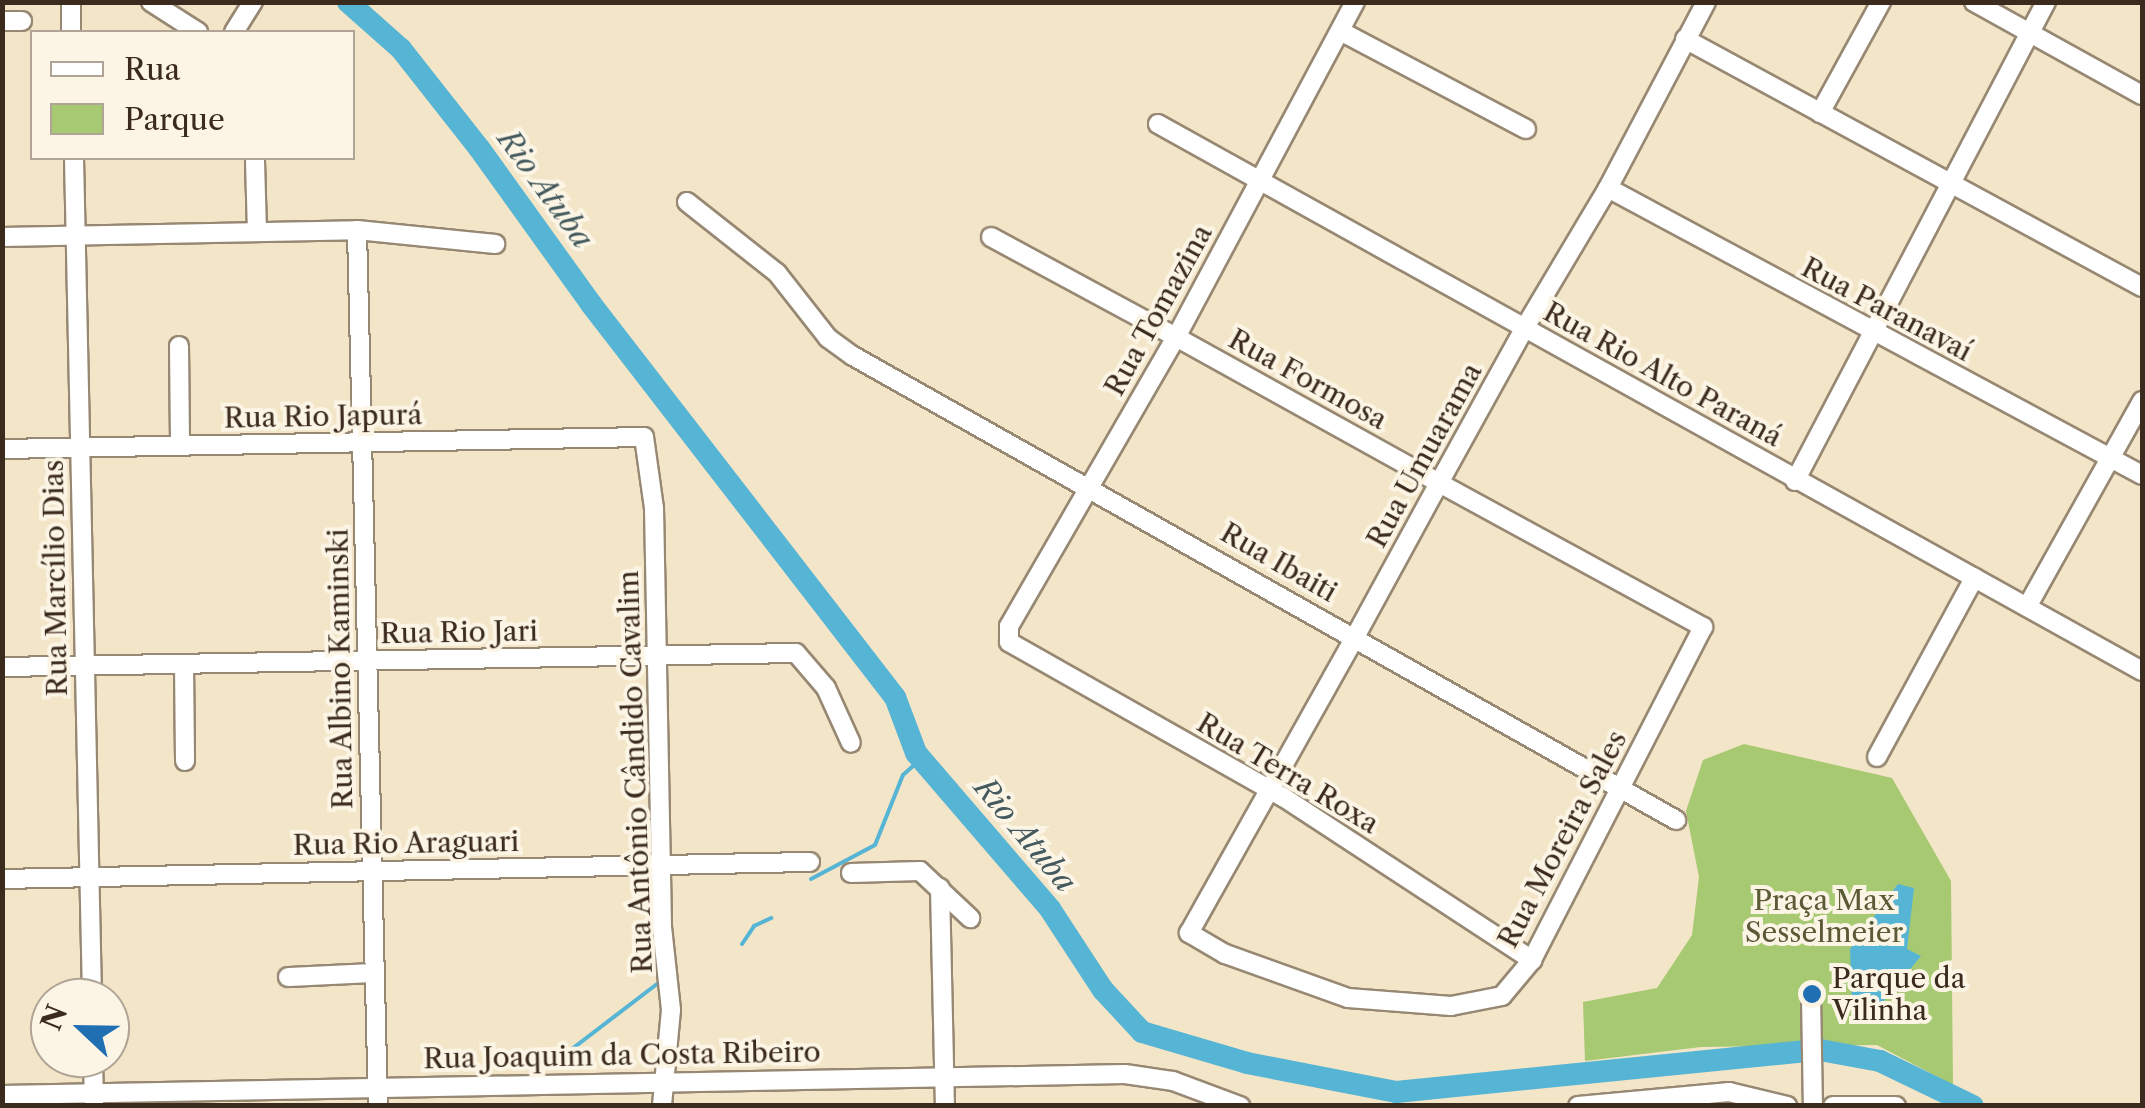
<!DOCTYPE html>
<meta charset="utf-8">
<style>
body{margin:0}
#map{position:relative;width:2145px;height:1108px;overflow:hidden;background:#f3e5c8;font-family:"Libre Caslon Text",serif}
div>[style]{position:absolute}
.green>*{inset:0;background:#a7c972}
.water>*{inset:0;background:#56b4d4}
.stream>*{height:4px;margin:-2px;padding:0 2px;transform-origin:2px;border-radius:2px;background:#56b4d4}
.river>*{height:22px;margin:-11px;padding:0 11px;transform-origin:11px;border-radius:11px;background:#56b4d4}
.roads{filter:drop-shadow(2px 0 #978873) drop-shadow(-2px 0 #978873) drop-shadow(0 2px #978873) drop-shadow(0 -2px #978873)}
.minor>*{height:18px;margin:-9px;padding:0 9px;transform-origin:9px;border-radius:9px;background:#fff}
.dots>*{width:28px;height:28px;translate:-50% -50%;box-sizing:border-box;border:5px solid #fcf5e5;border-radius:50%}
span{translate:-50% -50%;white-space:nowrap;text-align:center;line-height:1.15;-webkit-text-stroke:8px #fcf5e5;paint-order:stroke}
.street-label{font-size:28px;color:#3b2a1e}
.park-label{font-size:28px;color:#5b5a37}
.poi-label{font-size:28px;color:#3b2a1e}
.left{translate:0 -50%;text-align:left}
.water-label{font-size:30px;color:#445a5e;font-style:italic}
.frame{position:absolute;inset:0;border:5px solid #3b2a1e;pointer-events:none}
.legend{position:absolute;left:30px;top:30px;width:325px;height:130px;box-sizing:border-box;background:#fcf5e5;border:2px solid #afa495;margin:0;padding:12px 18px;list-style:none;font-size:30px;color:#3b2a1e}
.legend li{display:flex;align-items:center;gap:20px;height:50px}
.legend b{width:50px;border:2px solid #afa495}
.north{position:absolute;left:30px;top:978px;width:100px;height:100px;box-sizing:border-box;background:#fcf5e5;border:2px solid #afa495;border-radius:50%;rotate:292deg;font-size:28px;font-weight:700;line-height:40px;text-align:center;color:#3b2a1e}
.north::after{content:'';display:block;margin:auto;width:35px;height:45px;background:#1f6fb2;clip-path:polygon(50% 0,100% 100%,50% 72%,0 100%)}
</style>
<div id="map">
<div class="green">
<i style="clip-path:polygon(1744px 744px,1892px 778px,1951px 881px,1953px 1085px,1877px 1045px,1701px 1047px,1585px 1061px,1583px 1002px,1657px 988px,1692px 935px,1699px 877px,1686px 811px,1703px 760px)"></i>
</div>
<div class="water">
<i style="clip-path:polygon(1898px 884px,1914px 888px,1907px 949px,1921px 956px,1874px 1013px,1862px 1012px,1852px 1003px,1850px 949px)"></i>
</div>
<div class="stream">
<i style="left:811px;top:879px;width:72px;rotate:-28deg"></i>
<i style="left:875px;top:845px;width:75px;rotate:-68.2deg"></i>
<i style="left:903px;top:775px;width:24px;rotate:-42deg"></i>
<i style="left:742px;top:944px;width:22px;rotate:-56deg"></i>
<i style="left:754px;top:926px;width:19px;rotate:-25deg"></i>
<i style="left:551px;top:1065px;width:140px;rotate:-37.4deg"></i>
</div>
<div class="river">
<i style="left:348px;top:2px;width:71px;rotate:41.6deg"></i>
<i style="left:401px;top:49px;width:126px;rotate:51.8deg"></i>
<i style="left:479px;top:148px;width:192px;rotate:54.3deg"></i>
<i style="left:591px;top:304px;width:497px;rotate:52.3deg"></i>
<i style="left:895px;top:697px;width:60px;rotate:69.4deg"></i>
<i style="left:916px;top:753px;width:206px;rotate:49.3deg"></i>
<i style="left:1050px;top:909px;width:97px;rotate:56.8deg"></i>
<i style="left:1103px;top:990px;width:57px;rotate:47.1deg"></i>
<i style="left:1142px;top:1032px;width:109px;rotate:16.4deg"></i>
<i style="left:1247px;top:1063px;width:152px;rotate:11deg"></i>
<i style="left:1396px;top:1092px;width:426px;rotate:-5.7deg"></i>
<i style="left:1820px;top:1050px;width:61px;rotate:10.4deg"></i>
<i style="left:1880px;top:1061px;width:103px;rotate:25.8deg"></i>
</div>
<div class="roads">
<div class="minor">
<i style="left:71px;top:2px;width:30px;rotate:90deg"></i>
<i style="left:151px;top:2px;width:56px;rotate:32.6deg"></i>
<i style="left:1355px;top:2px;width:380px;rotate:118.1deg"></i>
<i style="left:1176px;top:337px;width:334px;rotate:120deg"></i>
<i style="left:1009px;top:626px;width:16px;rotate:90deg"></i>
<i style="left:1009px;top:642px;width:315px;rotate:29.5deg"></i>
<i style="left:1283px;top:797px;width:298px;rotate:33.2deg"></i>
<i style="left:1974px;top:2px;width:192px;rotate:29deg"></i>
<i style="left:2px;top:21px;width:20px"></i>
<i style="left:234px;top:32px;width:36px;rotate:-58deg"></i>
<i style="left:1342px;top:32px;width:208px;rotate:27.8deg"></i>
<i style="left:1685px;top:39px;width:520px;rotate:28.49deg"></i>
<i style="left:1820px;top:113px;width:127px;rotate:-61.2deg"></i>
<i style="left:1158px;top:124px;width:1126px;rotate:29.07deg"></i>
<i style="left:74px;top:158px;width:840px;rotate:88.77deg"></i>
<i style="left:255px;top:161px;width:71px;rotate:88.4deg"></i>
<i style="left:1608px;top:188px;width:606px;rotate:28.26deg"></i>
<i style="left:687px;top:202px;width:115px;rotate:38.3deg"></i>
<i style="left:777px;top:273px;width:83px;rotate:51.9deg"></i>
<i style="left:828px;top:338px;width:31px;rotate:36deg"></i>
<i style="left:853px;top:356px;width:945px;rotate:29.41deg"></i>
<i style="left:357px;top:230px;width:876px;rotate:88.63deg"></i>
<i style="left:2px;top:237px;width:355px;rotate:-1.1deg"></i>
<i style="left:357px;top:230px;width:139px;rotate:5.8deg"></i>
<i style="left:991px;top:237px;width:210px;rotate:28.4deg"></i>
<i style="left:1176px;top:337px;width:301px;rotate:29deg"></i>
<i style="left:1439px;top:483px;width:301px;rotate:28.6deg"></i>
<i style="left:1703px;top:627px;width:374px;rotate:117.2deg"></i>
<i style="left:1532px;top:960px;width:47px;rotate:129.8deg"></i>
<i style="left:1502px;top:996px;width:52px;rotate:168.9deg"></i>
<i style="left:1451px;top:1006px;width:103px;rotate:-175.6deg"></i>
<i style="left:1348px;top:998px;width:131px;rotate:-160.3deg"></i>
<i style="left:1225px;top:954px;width:42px;rotate:-149.7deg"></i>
<i style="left:1189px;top:933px;width:339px;rotate:-60.7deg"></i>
<i style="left:1355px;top:637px;width:175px;rotate:-61.4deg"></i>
<i style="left:1439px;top:483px;width:176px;rotate:-61.1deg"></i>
<i style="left:1524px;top:329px;width:164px;rotate:-59.2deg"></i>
<i style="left:1608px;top:188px;width:210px;rotate:-62.2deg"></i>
<i style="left:179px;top:346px;width:100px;rotate:89.4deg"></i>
<i style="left:2px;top:449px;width:642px;rotate:-1.07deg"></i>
<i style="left:644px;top:437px;width:72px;rotate:82deg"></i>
<i style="left:654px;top:508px;width:419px;rotate:88.9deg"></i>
<i style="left:662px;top:927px;width:83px;rotate:83.8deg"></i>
<i style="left:671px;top:1010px;width:96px;rotate:95.4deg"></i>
<i style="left:1795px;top:481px;width:541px;rotate:-62.35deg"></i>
<i style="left:2027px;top:607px;width:236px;rotate:-60.8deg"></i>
<i style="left:184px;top:664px;width:97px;rotate:89.4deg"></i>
<i style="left:2px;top:667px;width:794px;rotate:-1.01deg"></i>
<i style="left:796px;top:653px;width:46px;rotate:49.4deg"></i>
<i style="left:826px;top:688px;width:60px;rotate:65.6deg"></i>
<i style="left:1877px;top:757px;width:204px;rotate:-61.5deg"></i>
<i style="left:851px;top:873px;width:69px;rotate:-1.7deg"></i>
<i style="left:920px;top:871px;width:69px;rotate:43.2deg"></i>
<i style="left:2px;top:879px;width:808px;rotate:-1.21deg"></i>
<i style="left:940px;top:888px;width:218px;rotate:88.7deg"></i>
<i style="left:288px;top:977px;width:86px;rotate:-2.7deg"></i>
<i style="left:1811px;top:996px;width:110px;rotate:89deg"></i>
<i style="left:93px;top:1058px;width:47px;rotate:88.8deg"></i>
<i style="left:2px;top:1095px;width:1123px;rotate:-1.07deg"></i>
<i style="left:1125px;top:1074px;width:49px;rotate:8.3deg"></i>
<i style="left:1173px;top:1081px;width:72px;rotate:20.5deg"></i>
<i style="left:1578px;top:1106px;width:152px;rotate:-5.3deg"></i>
<i style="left:1729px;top:1092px;width:60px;rotate:13.6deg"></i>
<i style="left:1833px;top:1106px;width:63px"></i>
</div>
</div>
<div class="dots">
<i style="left:1812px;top:994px;background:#1f6fb2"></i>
</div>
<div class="street-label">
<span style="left:1887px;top:309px;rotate:28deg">Rua Paranavaí</span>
<span style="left:1158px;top:310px;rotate:-61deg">Rua Tomazina</span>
<span style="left:1663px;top:374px;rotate:29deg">Rua Rio Alto Paraná</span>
<span style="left:1308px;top:379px;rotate:29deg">Rua Formosa</span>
<span style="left:323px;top:416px;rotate:-1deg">Rua Rio Japurá</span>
<span style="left:1424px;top:455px;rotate:-61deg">Rua Umuarama</span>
<span style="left:1279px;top:562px;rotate:30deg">Rua Ibaiti</span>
<span style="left:55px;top:578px;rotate:-91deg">Rua Marcílio Dias</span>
<span style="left:459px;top:632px;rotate:-1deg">Rua Rio Jari</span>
<span style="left:340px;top:669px;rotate:-91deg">Rua Albino Kaminski</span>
<span style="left:635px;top:772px;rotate:-92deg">Rua Antônio Cândido Cavalim</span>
<span style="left:1288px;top:773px;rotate:31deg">Rua Terra Roxa</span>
<span style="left:1562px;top:839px;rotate:-62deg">Rua Moreira Sales</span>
<span style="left:406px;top:843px;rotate:-1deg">Rua Rio Araguari</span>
<span style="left:622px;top:1055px;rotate:-1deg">Rua Joaquim da Costa Ribeiro</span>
</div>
<div class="park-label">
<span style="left:1824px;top:916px">Praça Max<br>Sesselmeier</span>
</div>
<div class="poi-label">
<span class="left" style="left:1832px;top:994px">Parque da<br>Vilinha</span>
</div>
<div class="water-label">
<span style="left:545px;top:189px;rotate:54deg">Rio Atuba</span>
<span style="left:1025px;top:835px;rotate:50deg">Rio Atuba</span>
</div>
<div class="frame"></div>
<ul class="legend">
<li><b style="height:12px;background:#fff"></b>Rua</li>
<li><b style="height:28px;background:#a7c972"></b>Parque</li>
</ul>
<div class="north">N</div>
</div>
